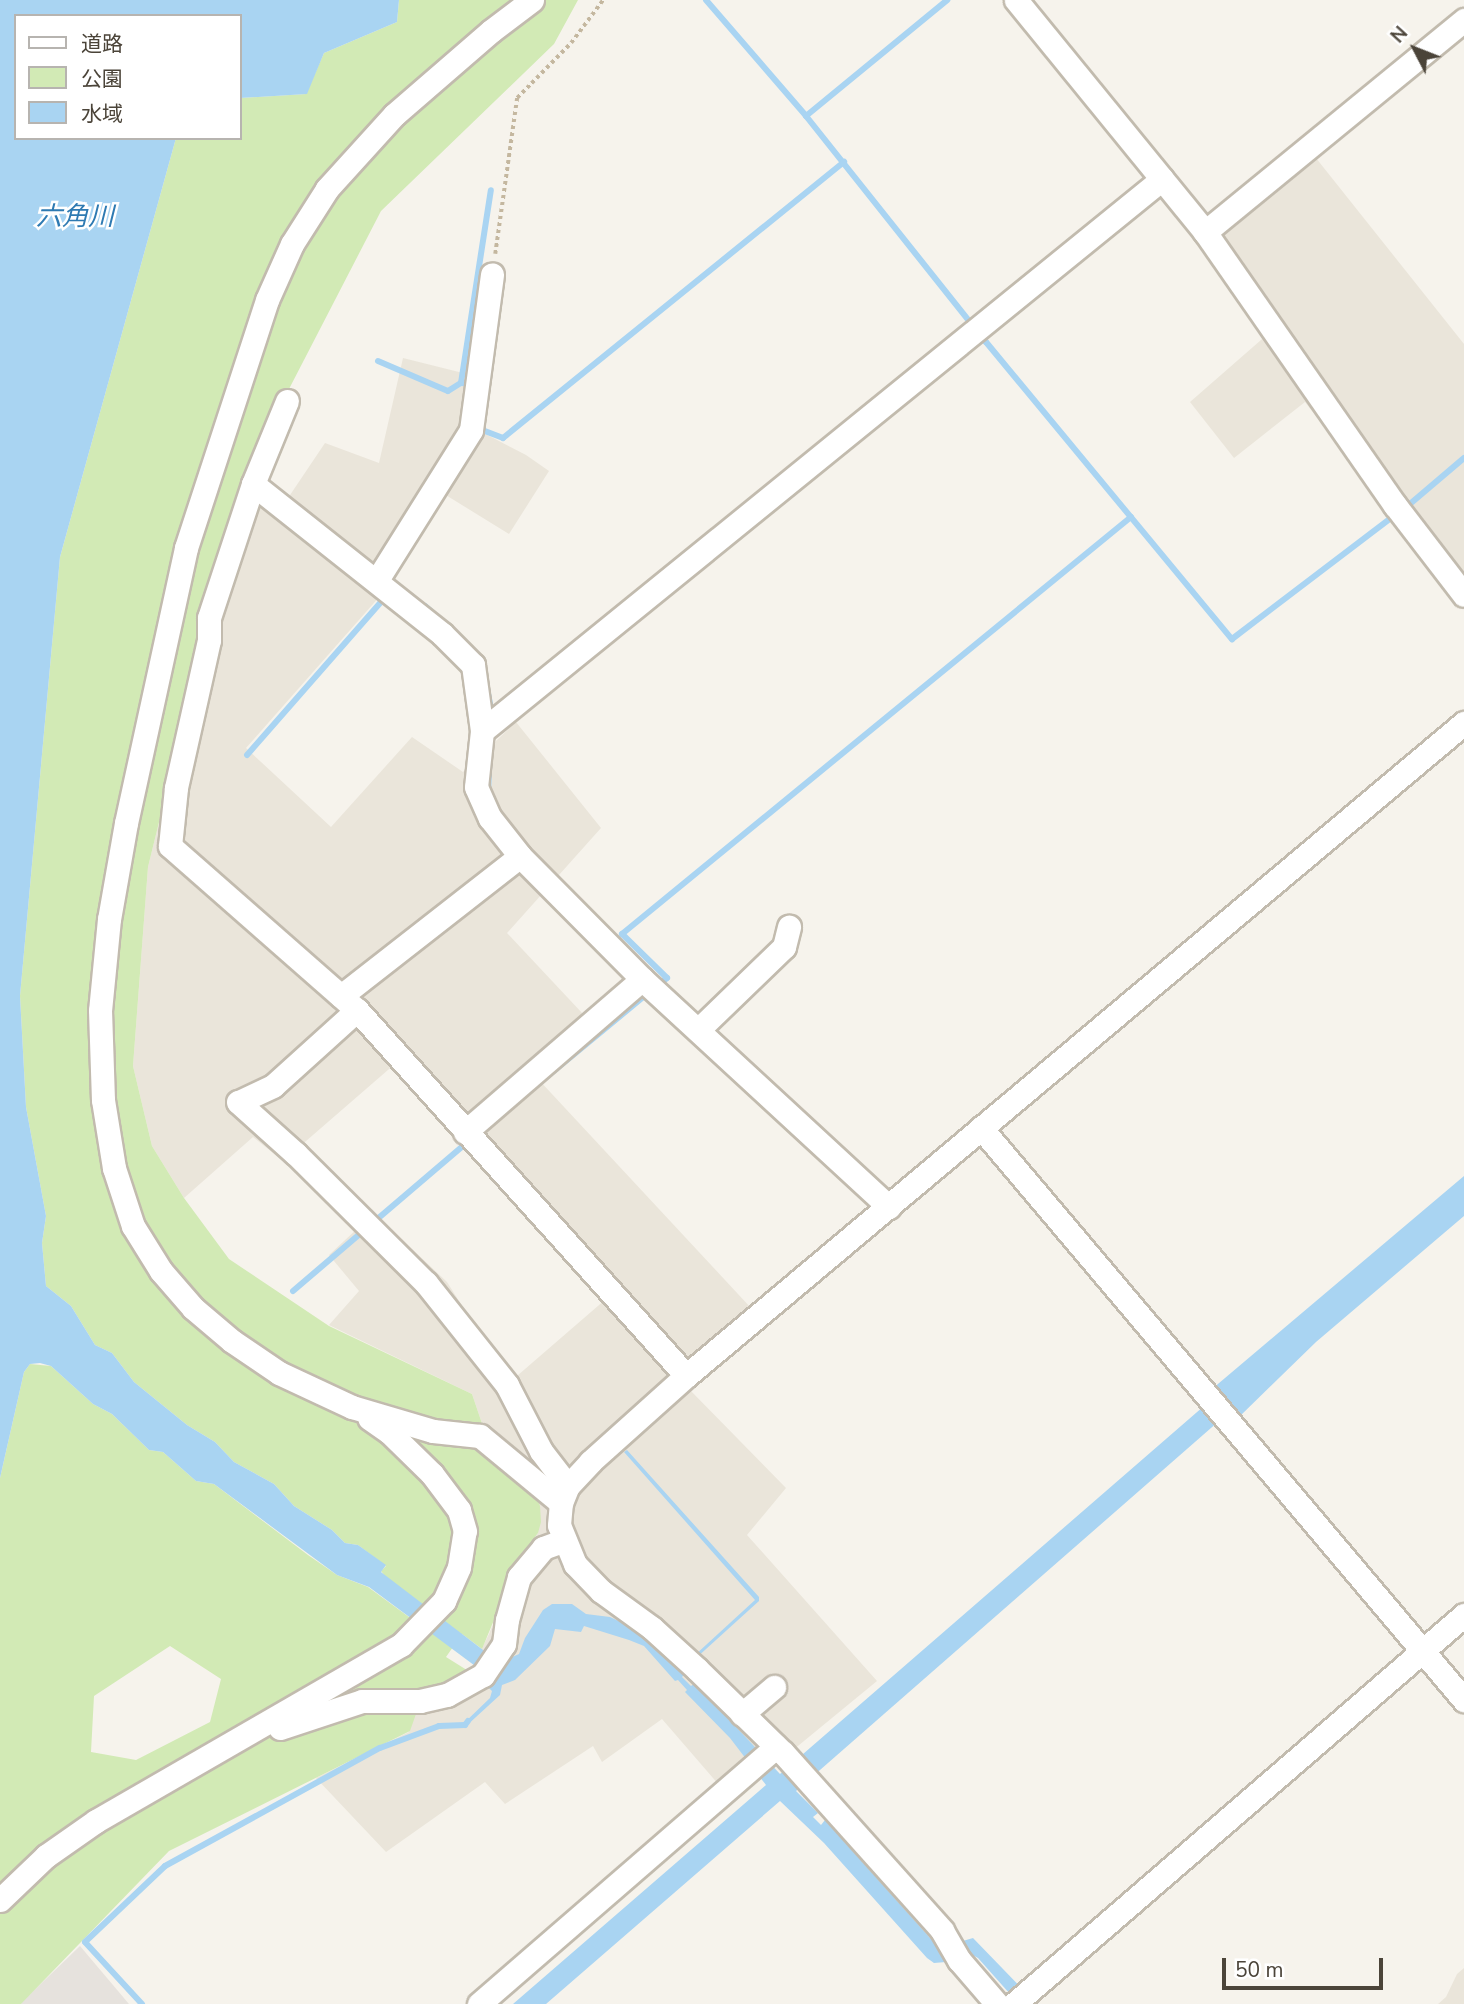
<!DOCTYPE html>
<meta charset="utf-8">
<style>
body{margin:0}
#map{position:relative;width:1464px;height:2004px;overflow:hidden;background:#f6f3ec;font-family:"Nunito Sans","Noto Sans JP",sans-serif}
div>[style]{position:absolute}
.residential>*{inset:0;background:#eae5da}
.industrial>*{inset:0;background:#e6e2dd}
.green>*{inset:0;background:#d2eab5}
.water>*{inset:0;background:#a9d4f2}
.stream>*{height:6px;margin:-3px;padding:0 3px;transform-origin:3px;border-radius:3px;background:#a9d4f2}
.path>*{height:3.5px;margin-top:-1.75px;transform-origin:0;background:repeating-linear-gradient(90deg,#c4b79f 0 3.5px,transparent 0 7px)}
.roads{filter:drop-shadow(2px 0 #c2bbae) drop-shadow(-2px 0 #c2bbae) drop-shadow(0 2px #c2bbae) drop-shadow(0 -2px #c2bbae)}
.minor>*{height:23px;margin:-11.5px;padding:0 11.5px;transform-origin:11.5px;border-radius:11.5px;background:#fff}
span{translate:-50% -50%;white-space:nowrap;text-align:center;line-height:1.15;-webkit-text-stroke:5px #fff;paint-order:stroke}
.water-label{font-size:26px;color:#2e7ab2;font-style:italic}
.legend{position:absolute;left:14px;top:14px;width:228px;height:126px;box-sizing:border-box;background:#fff;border:2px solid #b7b4b0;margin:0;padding:9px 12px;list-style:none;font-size:21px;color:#4b4439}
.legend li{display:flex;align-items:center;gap:14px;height:35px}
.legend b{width:35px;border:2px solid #b7b4b0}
.north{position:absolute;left:1380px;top:14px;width:70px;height:70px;-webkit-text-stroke:5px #fff;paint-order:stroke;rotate:312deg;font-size:19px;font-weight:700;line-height:28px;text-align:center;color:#4b4439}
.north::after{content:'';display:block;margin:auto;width:24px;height:32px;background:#4b4439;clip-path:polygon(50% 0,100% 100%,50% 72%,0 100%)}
.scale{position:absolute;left:1222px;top:1958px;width:161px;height:32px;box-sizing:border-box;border:4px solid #4b4439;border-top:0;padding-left:9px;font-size:21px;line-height:24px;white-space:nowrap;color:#4b4439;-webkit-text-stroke:5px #fff;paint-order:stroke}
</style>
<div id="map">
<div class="residential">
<i style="clip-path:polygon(1312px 153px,1464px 344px,1464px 607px,1305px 402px,1234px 458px,1190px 402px,1269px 333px,1197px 232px)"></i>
<i style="clip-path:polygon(403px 358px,463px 373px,472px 427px,526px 455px,549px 471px,509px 534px,436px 489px,380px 579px,388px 587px,246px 748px,331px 827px,412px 737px,463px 772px,516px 722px,601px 828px,507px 933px,599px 1031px,538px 1079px,765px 1323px,689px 1389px,786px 1488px,747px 1535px,877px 1681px,732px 1800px,662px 1719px,602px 1762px,593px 1746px,505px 1804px,485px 1782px,386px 1852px,316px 1778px,409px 1732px,422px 1694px,470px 1672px,489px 1634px,520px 1557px,538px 1533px,493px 1456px,472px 1394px,329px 1325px,359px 1291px,329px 1255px,374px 1213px,447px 1282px,510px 1382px,606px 1299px,396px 1063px,283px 1161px,253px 1137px,184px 1198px,152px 1146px,133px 1066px,148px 867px,244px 476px,286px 501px,325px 443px,379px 463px)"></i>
<i style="clip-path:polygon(1464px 1968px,1464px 2004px,1438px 2004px,1446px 1997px,1457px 1974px)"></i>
</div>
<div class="industrial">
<i style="clip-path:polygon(80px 1946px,129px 2004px,21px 2004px,22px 2002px)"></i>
</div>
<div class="green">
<i style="clip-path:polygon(evenodd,399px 0,578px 0,554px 44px,381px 211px,244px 476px,148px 867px,133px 1066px,152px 1146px,184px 1198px,229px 1259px,329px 1326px,472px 1394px,493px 1456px,532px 1485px,540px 1506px,541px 1522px,538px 1533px,520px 1557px,482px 1649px,462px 1634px,446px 1657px,470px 1672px,462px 1679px,423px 1694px,410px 1731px,169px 1851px,21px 2004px,0 2004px,0 1478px,24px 1372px,30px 1364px,51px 1366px,93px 1404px,112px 1414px,149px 1450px,163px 1452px,196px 1481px,214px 1484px,308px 1555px,337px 1575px,368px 1587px,428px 1631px,381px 1571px,386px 1566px,358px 1545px,345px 1543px,332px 1530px,294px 1506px,274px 1484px,234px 1462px,215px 1442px,187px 1425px,134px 1382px,112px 1353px,95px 1345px,71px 1306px,46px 1286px,42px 1243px,46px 1216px,26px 1107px,20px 996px,60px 557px,176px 138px,240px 138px,240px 98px,306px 94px,324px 53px,397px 22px,399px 0,170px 1646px,221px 1679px,210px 1722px,136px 1760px,91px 1752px,94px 1696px,170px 1646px)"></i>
</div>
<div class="water">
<i style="clip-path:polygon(0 0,399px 0,397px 22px,324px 53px,307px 94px,240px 98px,240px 16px,16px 16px,16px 138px,176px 138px,60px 557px,20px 996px,26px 1107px,46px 1216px,42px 1243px,46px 1286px,71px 1306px,95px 1345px,112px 1353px,134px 1382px,187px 1425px,215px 1442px,234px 1462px,274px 1484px,294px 1506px,332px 1530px,345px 1543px,358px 1545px,386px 1565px,381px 1572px,504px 1666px,510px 1658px,519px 1654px,525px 1638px,543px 1610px,552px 1604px,572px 1604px,586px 1614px,610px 1617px,642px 1632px,682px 1667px,755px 1600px,624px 1452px,627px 1450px,759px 1597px,759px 1601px,684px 1669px,686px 1672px,682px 1677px,691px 1686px,695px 1683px,780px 1774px,1204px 1406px,1212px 1389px,1464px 1176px,1464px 1216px,1316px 1342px,1238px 1418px,1219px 1421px,796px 1791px,818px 1813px,813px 1817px,821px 1825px,825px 1820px,939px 1948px,973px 1938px,1037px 2004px,1019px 2004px,978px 1958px,969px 1953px,946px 1962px,934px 1963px,927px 1958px,824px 1843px,780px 1801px,546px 2004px,513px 2004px,766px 1785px,730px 1738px,685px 1692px,687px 1690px,678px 1680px,675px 1681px,644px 1646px,629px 1640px,584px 1626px,581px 1632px,555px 1629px,550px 1646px,515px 1680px,502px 1685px,500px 1695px,464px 1728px,462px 1725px,490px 1698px,492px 1691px,487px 1686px,494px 1680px,369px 1587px,337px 1575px,214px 1484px,196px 1481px,163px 1452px,149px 1450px,112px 1414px,93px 1404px,51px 1366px,40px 1363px,30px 1364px,24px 1372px,0 1478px)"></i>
</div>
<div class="stream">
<i style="left:706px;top:0;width:153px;rotate:49.2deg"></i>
<i style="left:806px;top:116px;width:289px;rotate:51.5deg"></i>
<i style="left:986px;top:342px;width:386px;rotate:50.4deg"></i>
<i style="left:1232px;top:639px;width:205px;rotate:-37.3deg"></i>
<i style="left:806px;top:116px;width:183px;rotate:-39.4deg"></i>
<i style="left:378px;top:361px;width:76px;rotate:23.2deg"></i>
<i style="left:448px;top:391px;width:15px;rotate:-32deg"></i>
<i style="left:474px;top:384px;width:13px;rotate:-176deg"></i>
<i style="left:461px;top:383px;width:195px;rotate:-81.2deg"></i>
<i style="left:477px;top:428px;width:28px;rotate:21deg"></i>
<i style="left:503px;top:438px;width:439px;rotate:-39deg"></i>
<i style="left:1404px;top:509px;width:79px;rotate:-40.4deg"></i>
<i style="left:425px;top:606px;width:41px;rotate:41.1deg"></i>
<i style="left:486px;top:683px;width:32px;rotate:79deg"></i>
<i style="left:247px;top:755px;width:211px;rotate:-48.8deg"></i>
<i style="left:488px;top:794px;width:48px;rotate:-87.6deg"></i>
<i style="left:657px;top:986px;width:13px;rotate:-39deg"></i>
<i style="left:667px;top:978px;width:63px;rotate:-135.6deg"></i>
<i style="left:622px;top:934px;width:658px;rotate:-39.33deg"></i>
<i style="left:532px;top:1089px;width:151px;rotate:-39.6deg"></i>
<i style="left:293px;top:1291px;width:233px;rotate:-40.5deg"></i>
<i style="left:142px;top:2004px;width:84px;rotate:-132.6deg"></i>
<i style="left:85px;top:1942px;width:110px;rotate:-43.5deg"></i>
<i style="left:165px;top:1866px;width:245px;rotate:-28.8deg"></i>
<i style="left:380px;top:1748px;width:63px;rotate:-20.4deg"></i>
<i style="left:439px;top:1726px;width:26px;rotate:-2deg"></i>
<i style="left:465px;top:1725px;width:5px;rotate:-53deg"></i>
</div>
<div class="path">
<i style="left:495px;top:254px;width:158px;rotate:-82deg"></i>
<i style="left:517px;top:98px;width:77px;rotate:-45.5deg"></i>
<i style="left:571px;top:43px;width:54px;rotate:-53.3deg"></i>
</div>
<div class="roads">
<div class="minor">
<i style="left:532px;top:0;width:51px;rotate:142.9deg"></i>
<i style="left:491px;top:31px;width:128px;rotate:139.1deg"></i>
<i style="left:394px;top:115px;width:100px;rotate:132.2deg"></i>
<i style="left:327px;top:189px;width:65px;rotate:122.5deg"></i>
<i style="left:292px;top:244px;width:61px;rotate:114.1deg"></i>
<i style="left:267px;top:300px;width:261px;rotate:108.1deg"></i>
<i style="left:186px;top:548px;width:281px;rotate:102.3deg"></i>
<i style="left:126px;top:823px;width:97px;rotate:100deg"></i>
<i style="left:109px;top:919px;width:91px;rotate:95.6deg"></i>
<i style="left:100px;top:1010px;width:90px;rotate:88.1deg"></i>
<i style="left:103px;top:1100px;width:69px;rotate:80.8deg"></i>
<i style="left:114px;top:1168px;width:61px;rotate:71.9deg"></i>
<i style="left:133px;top:1226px;width:53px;rotate:58.1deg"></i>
<i style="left:161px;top:1271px;width:49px;rotate:49.1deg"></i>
<i style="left:193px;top:1308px;width:51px;rotate:40.2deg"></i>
<i style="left:232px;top:1341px;width:57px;rotate:34.2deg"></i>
<i style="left:279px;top:1373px;width:81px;rotate:25deg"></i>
<i style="left:352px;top:1407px;width:84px;rotate:16.5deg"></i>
<i style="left:433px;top:1431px;width:47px;rotate:6.1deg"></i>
<i style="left:480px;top:1436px;width:105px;rotate:39.6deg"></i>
<i style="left:1016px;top:0;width:299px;rotate:50.8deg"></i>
<i style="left:1205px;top:232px;width:333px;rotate:55.2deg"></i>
<i style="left:1395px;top:505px;width:113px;rotate:52.5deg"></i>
<i style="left:1205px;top:232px;width:335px;rotate:-39.3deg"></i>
<i style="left:287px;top:401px;width:90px;rotate:112.3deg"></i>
<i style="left:253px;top:484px;width:141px;rotate:108.2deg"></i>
<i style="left:209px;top:618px;width:22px;rotate:90deg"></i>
<i style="left:209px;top:640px;width:152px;rotate:102.6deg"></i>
<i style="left:176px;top:788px;width:58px;rotate:95.9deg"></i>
<i style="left:170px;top:846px;width:249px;rotate:41.3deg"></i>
<i style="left:357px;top:1010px;width:492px;rotate:48deg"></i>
<i style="left:253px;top:484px;width:241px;rotate:38.4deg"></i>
<i style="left:442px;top:634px;width:44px;rotate:45deg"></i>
<i style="left:473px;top:665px;width:67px;rotate:82.2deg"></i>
<i style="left:482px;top:731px;width:56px;rotate:96.1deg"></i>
<i style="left:476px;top:787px;width:34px;rotate:66deg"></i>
<i style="left:490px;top:818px;width:48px;rotate:51.7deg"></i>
<i style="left:520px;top:856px;width:173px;rotate:45.2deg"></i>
<i style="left:642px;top:979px;width:336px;rotate:42.7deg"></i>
<i style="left:377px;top:580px;width:177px;rotate:-57.9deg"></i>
<i style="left:471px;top:430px;width:157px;rotate:-82.3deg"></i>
<i style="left:482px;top:731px;width:876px;rotate:-39.07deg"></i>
<i style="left:341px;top:996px;width:227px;rotate:-38deg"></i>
<i style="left:357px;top:1010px;width:113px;rotate:137.9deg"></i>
<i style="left:273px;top:1086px;width:38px;rotate:155deg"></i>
<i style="left:238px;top:1102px;width:78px;rotate:41.9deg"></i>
<i style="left:296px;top:1154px;width:183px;rotate:44.8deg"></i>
<i style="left:426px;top:1283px;width:130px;rotate:51.5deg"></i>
<i style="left:507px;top:1385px;width:74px;rotate:62.7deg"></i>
<i style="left:541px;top:1451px;width:44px;rotate:52.4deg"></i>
<i style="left:699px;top:1029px;width:118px;rotate:-44deg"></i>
<i style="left:784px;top:947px;width:21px;rotate:-76deg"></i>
<i style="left:981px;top:1128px;width:749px;rotate:49.82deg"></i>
<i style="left:465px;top:1132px;width:234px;rotate:-40.8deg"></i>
<i style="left:742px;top:1714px;width:42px;rotate:-40.2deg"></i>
<i style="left:280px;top:1728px;width:86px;rotate:-18.2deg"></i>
<i style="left:362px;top:1701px;width:58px"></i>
<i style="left:420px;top:1701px;width:28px;rotate:-13deg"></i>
<i style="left:447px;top:1695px;width:41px;rotate:-29.1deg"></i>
<i style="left:483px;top:1675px;width:37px;rotate:-56deg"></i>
<i style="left:504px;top:1644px;width:24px;rotate:-83deg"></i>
<i style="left:507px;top:1620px;width:45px;rotate:-74.4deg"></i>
<i style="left:519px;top:1577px;width:38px;rotate:-50deg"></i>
<i style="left:543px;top:1548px;width:23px;rotate:-20deg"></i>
<i style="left:0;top:1900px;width:64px;rotate:-43.7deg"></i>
<i style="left:46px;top:1856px;width:61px;rotate:-35deg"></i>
<i style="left:96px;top:1821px;width:352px;rotate:-30deg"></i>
<i style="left:401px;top:1645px;width:62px;rotate:-45.7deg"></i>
<i style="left:444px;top:1601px;width:37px;rotate:-66deg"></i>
<i style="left:459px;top:1567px;width:36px;rotate:-81deg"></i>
<i style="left:465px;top:1531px;width:22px;rotate:-106deg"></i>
<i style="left:459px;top:1510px;width:45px;rotate:-126.9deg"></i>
<i style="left:432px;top:1474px;width:60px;rotate:-135.7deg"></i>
<i style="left:389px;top:1432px;width:24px;rotate:-145deg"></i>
<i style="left:479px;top:2004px;width:393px;rotate:-40.9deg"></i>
<i style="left:997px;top:2004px;width:58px;rotate:-130.8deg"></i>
<i style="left:959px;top:1960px;width:34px;rotate:-120deg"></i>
<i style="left:942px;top:1930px;width:238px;rotate:-131.9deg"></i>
<i style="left:783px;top:1753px;width:120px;rotate:-135.7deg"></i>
<i style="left:697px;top:1669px;width:61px;rotate:-137.7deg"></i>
<i style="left:652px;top:1628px;width:63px;rotate:-144deg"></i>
<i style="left:601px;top:1591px;width:37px;rotate:-134deg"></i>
<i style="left:575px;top:1564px;width:42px;rotate:-112.3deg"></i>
<i style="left:559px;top:1525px;width:22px;rotate:-85deg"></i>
<i style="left:561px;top:1503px;width:18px;rotate:-68deg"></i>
<i style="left:568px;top:1486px;width:33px;rotate:-47deg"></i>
<i style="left:590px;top:1462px;width:129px;rotate:-41.9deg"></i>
<i style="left:686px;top:1376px;width:1016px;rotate:-40.01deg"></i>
<i style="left:1014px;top:2004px;width:595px;rotate:-40.84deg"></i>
</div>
</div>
<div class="water-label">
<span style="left:75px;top:217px">六角川</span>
</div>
<ul class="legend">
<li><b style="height:9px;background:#fff"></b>道路</li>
<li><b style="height:19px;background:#d2eab5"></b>公園</li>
<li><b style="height:19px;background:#a9d4f2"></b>水域</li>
</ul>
<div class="north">N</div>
<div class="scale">50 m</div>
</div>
